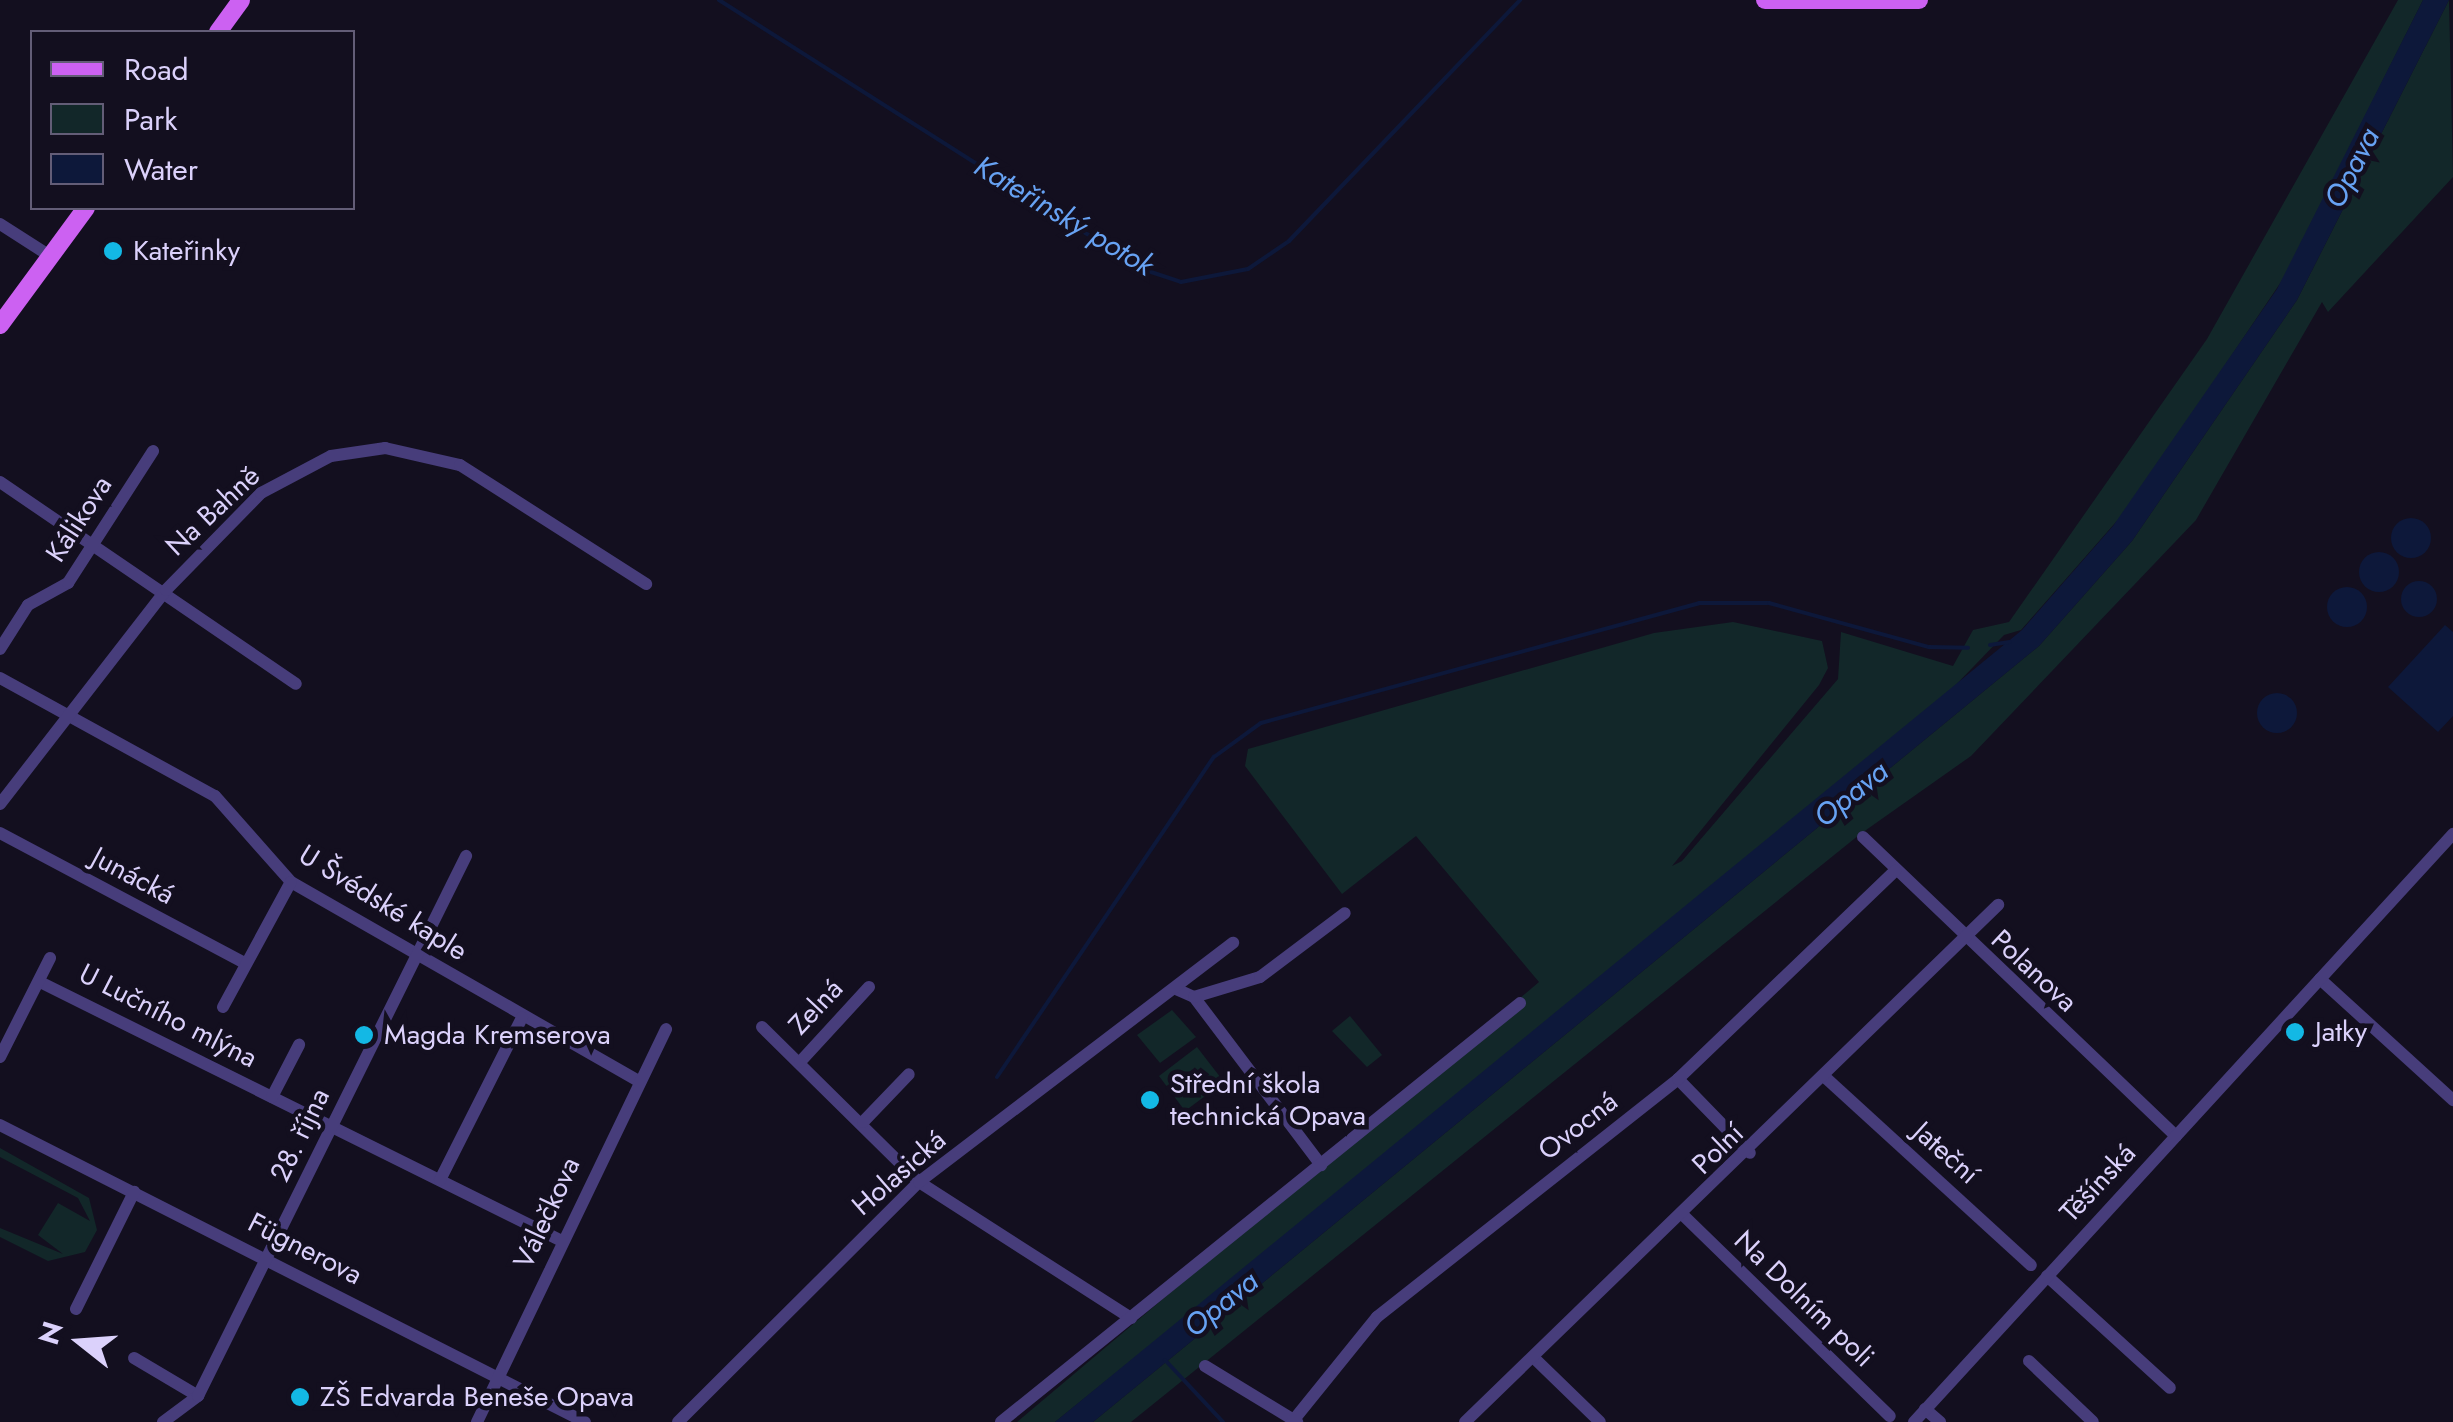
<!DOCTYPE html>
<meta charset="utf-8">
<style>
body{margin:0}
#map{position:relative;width:2453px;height:1422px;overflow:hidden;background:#130f1f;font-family:Jost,sans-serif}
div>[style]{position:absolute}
.green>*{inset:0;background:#122729}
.water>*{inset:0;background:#0d183a}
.round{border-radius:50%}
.stream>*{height:4px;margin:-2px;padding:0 2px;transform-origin:2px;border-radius:2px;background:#0d183a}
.minor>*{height:12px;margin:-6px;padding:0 6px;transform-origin:6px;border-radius:6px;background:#473d7b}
.major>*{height:18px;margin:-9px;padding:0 9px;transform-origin:9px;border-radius:9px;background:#cc61f2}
.dots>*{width:28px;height:28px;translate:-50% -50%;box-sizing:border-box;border:5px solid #130f1f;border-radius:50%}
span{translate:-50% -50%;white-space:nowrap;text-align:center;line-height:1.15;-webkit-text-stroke:9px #130f1f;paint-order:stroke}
.poi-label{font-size:28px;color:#dbd1fb}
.left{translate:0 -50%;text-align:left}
.street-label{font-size:28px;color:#dbd1fb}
.water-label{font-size:30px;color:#67a2f3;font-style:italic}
.legend{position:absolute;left:30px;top:30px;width:325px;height:180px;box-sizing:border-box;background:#130f1f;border:2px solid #635d77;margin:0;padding:12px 18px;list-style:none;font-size:30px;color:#dbd1fb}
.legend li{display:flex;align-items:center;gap:20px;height:50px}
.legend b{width:50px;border:2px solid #635d77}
.north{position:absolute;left:30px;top:1292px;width:100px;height:100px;-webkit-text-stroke:8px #130f1f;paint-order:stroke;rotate:287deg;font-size:28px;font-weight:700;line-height:40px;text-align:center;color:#dbd1fb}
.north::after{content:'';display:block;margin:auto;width:35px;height:45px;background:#dbd1fb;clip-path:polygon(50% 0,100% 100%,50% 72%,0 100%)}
</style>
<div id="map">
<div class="green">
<i style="clip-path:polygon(2398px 0,2423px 0,2285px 276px,2130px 506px,2021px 630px,2004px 635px,1919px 723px,1055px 1422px,1017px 1422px,1539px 982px,1416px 836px,1342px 894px,1245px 766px,1248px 749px,1654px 633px,1733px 622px,1822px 641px,1828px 668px,1819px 685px,1672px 866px,1682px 861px,1838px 679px,1841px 632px,1953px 666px,1973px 630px,2009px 622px,2207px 339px)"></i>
<i style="clip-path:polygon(2449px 0,2453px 177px,2328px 312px,2322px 302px,2196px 520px,1971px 756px,1859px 835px,1131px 1422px,1093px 1422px,2039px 646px,2132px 541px,2297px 300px)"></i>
<i style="clip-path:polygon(1172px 1010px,1196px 1037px,1160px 1063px,1137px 1035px)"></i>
<i style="clip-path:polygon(1350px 1016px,1382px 1055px,1367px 1067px,1332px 1031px)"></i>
<i style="clip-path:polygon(1197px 1047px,1224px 1082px,1185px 1111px,1159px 1076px)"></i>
<i style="clip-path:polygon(0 1148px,89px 1198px,97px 1230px,85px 1252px,48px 1261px,0 1237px,0 1228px,63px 1254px,38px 1235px,58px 1203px,90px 1221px,78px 1198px,0 1157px)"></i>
</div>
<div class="water">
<i style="clip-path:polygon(2423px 0,2449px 0,2297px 300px,2132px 541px,2039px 646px,1093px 1422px,1055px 1422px,2022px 630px,2113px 526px,2277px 289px)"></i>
<i class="round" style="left:2391px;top:518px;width:40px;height:40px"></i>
<i class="round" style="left:2359px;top:552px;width:40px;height:40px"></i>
<i class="round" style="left:2401px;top:581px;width:36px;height:36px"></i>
<i class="round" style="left:2327px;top:587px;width:40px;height:40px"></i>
<i style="clip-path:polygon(2445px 625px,2453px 632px,2453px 716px,2438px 732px,2388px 687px)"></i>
<i class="round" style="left:2257px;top:693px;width:40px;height:40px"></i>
</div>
<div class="stream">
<i style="left:719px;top:0;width:501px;rotate:32.45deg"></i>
<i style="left:1142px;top:269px;width:41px;rotate:18.4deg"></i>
<i style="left:1181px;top:282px;width:68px;rotate:-11deg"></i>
<i style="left:1248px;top:269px;width:50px;rotate:-34.3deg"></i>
<i style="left:1289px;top:241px;width:334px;rotate:-46.2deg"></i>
<i style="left:1990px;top:645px;width:20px;rotate:-9deg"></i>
<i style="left:997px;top:1077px;width:387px;rotate:-55.9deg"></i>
<i style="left:1214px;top:757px;width:58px;rotate:-35.9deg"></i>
<i style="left:1261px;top:723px;width:454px;rotate:-15.3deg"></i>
<i style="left:1699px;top:603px;width:70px"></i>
<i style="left:1769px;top:603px;width:166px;rotate:15.4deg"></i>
<i style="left:1929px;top:647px;width:39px;rotate:1deg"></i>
<i style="left:1165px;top:1360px;width:85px;rotate:46.9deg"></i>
</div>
<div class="minor">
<i style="left:0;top:224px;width:59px;rotate:32.6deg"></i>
<i style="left:0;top:482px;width:358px;rotate:34.3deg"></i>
<i style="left:0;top:649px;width:52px;rotate:-57.5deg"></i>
<i style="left:28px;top:605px;width:46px;rotate:-28.8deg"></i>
<i style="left:68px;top:583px;width:157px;rotate:-57.2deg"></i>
<i style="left:0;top:678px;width:245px;rotate:28.8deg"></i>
<i style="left:215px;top:796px;width:115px;rotate:48.5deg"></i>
<i style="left:291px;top:882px;width:400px;rotate:29.8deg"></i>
<i style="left:0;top:804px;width:271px;rotate:-52.2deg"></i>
<i style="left:166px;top:590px;width:136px;rotate:-45.6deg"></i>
<i style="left:261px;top:493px;width:79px;rotate:-27.9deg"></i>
<i style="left:331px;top:456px;width:55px;rotate:-8.4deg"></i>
<i style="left:385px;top:448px;width:77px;rotate:12.8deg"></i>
<i style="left:460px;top:465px;width:221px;rotate:32.6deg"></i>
<i style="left:0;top:833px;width:276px;rotate:28deg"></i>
<i style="left:1863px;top:837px;width:433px;rotate:43.7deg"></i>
<i style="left:2320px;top:979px;width:180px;rotate:42.3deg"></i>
<i style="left:40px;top:982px;width:580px;rotate:26.39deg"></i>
<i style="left:1176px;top:989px;width:20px;rotate:24deg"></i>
<i style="left:1194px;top:997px;width:211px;rotate:52.9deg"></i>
<i style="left:1194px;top:997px;width:69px;rotate:-16.9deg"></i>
<i style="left:1260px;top:977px;width:106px;rotate:-37deg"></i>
<i style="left:223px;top:1007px;width:142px;rotate:-61.5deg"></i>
<i style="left:762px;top:1027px;width:221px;rotate:44.6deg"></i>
<i style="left:919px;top:1182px;width:252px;rotate:32.7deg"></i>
<i style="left:0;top:1057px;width:111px;rotate:-63.2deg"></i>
<i style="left:800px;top:1062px;width:102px;rotate:-47.4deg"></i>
<i style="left:1678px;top:1079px;width:103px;rotate:45.8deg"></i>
<i style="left:1827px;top:1079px;width:276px;rotate:42.4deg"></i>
<i style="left:272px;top:1097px;width:59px;rotate:-62.6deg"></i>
<i style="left:863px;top:1122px;width:66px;rotate:-46.2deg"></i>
<i style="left:0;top:1125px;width:656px;rotate:26.92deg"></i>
<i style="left:440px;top:1180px;width:182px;rotate:-63.2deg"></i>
<i style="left:1684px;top:1216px;width:287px;rotate:44.2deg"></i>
<i style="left:2047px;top:1276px;width:166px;rotate:42.3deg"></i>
<i style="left:76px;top:1309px;width:131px;rotate:-63.6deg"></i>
<i style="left:1533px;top:1357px;width:93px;rotate:44.1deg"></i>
<i style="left:134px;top:1358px;width:74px;rotate:30.7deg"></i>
<i style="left:2029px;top:1361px;width:88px;rotate:43.6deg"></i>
<i style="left:1205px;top:1366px;width:108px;rotate:31.3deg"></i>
<i style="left:1925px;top:1409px;width:20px;rotate:41deg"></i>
<i style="left:163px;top:1422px;width:44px;rotate:-36.6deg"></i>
<i style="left:198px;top:1396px;width:603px;rotate:-63.6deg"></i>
<i style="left:477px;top:1422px;width:436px;rotate:-64.3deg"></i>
<i style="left:678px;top:1422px;width:340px;rotate:-44.9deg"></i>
<i style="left:919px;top:1182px;width:395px;rotate:-37.3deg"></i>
<i style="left:1001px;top:1422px;width:667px;rotate:-38.91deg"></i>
<i style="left:1292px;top:1422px;width:135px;rotate:-51deg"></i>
<i style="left:1377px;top:1317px;width:384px;rotate:-38.3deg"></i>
<i style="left:1678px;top:1079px;width:301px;rotate:-43.8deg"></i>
<i style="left:1465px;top:1422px;width:743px;rotate:-44.13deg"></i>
<i style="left:1914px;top:1422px;width:798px;rotate:-47.49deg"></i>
</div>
<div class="major">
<i style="left:1765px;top:0;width:154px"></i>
<i style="left:218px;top:32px;width:39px;rotate:-54deg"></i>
<i style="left:0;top:325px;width:145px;rotate:-53.7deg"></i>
</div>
<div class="dots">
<i style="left:113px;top:251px;background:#13b8e5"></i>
<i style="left:2295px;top:1032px;background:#13b8e5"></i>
<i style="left:364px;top:1035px;background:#13b8e5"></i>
<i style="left:1150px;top:1100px;background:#13b8e5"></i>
<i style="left:300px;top:1397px;background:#13b8e5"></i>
</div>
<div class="poi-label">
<span class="left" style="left:133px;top:251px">Kateřinky</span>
<span class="left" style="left:2315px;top:1032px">Jatky</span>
<span class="left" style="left:384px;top:1035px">Magda Kremserova</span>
<span class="left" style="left:1170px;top:1100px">Střední škola<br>technická Opava</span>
<span class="left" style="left:320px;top:1397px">ZŠ Edvarda Beneše Opava</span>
</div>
<div class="street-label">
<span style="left:213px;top:511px;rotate:-43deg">Na Bahně</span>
<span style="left:79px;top:519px;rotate:-57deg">Kálikova</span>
<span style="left:133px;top:876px;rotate:28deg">Junácká</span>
<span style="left:383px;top:903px;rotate:32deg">U Švédské kaple</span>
<span style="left:2034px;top:971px;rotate:43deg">Polanova</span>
<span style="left:816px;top:1007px;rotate:-47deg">Zelná</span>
<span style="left:168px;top:1016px;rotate:27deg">U Lučního mlýna</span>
<span style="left:1578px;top:1126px;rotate:-38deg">Ovocná</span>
<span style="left:300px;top:1135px;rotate:-64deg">28. října</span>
<span style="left:1718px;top:1149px;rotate:-44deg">Polní</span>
<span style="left:1946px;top:1153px;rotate:42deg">Jateční</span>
<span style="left:899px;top:1173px;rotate:-41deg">Holasická</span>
<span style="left:2098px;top:1183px;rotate:-47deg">Těšínská</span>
<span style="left:547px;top:1213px;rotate:-65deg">Válečkova</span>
<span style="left:305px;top:1249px;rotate:27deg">Fügnerova</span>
<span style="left:1804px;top:1299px;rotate:44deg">Na Dolním poli</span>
</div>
<div class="water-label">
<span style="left:2352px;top:168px;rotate:-63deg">Opava</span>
<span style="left:1064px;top:216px;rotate:31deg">Kateřinský potok</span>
<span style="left:1851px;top:794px;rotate:-39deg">Opava</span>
<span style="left:1221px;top:1304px;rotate:-39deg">Opava</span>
</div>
<ul class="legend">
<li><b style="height:12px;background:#cc61f2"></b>Road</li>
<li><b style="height:28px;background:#122729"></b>Park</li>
<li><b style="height:28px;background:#0d183a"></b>Water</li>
</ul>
<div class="north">N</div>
</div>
